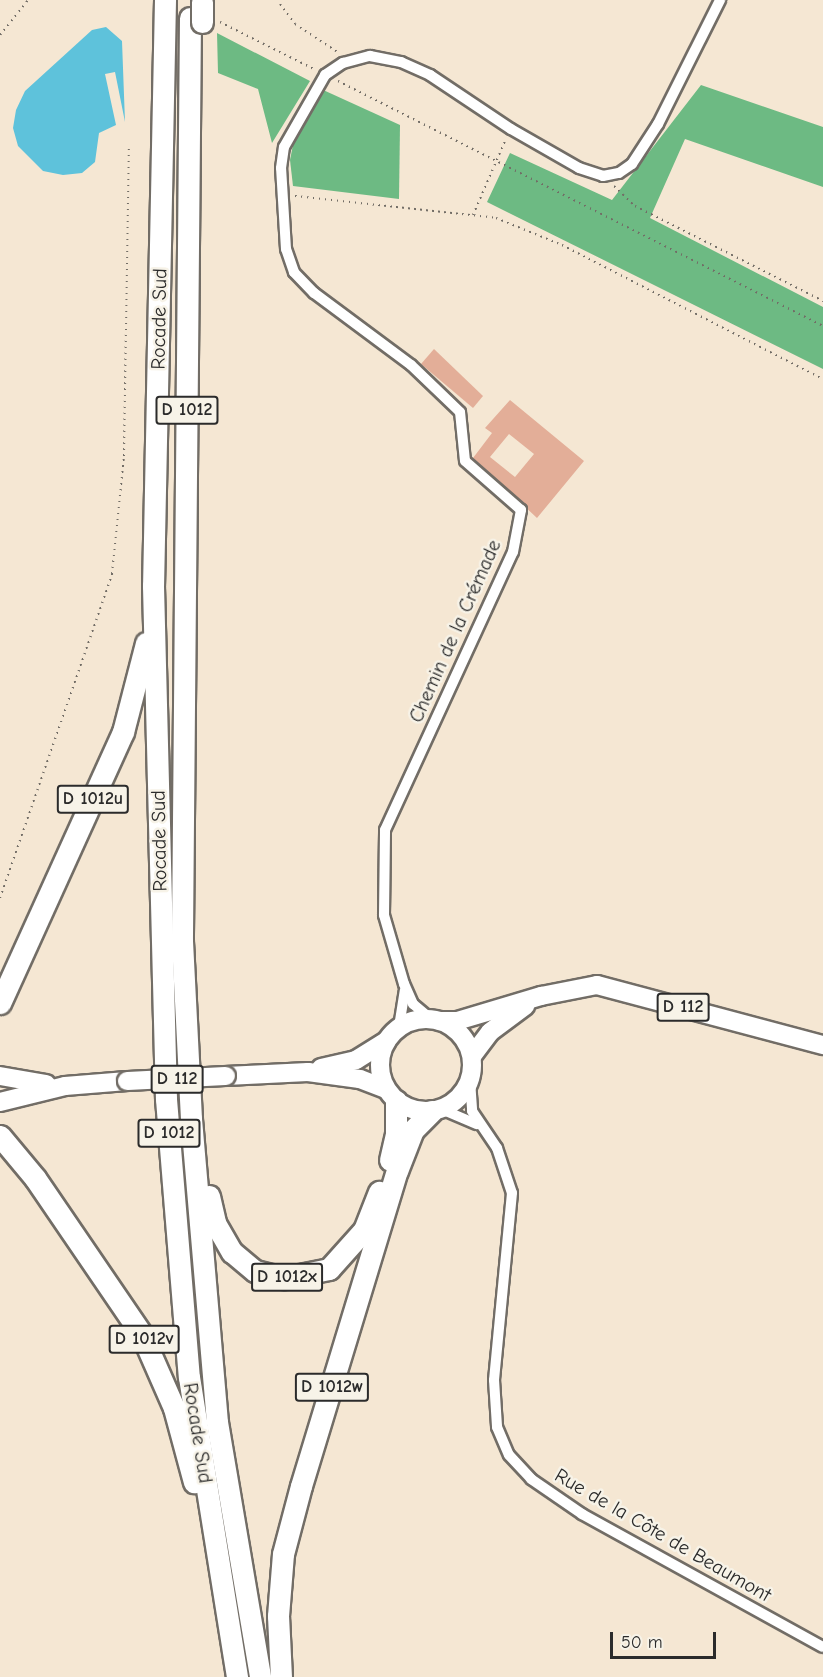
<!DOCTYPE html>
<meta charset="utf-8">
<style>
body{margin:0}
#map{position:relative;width:823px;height:1677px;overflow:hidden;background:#f5e7d3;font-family:"Comic Neue",sans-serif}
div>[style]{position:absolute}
.forest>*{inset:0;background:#6dba83}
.water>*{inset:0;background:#5ec2db}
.building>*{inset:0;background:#e3ae98}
.path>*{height:2px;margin-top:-1px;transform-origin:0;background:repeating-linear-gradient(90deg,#726d66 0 1.5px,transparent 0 6px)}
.roads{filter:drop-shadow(2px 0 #726d66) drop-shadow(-2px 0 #726d66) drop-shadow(0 2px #726d66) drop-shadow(0 -2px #726d66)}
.street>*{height:10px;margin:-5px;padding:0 5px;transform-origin:5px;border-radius:5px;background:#fff}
.primary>*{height:18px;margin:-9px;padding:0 9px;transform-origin:9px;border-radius:9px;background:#fff}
.primary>.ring{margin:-9px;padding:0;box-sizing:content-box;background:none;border:18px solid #fff;border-radius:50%}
.highway>*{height:21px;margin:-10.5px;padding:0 10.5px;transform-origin:10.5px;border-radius:10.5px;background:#fff}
.bridges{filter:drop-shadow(2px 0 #726d66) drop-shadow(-2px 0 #726d66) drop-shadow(0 2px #726d66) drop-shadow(0 -2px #726d66)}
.primary-bridge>*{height:18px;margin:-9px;padding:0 9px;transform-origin:9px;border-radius:9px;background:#fff}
.highway-bridge>*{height:21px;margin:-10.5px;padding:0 10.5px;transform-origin:10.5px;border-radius:10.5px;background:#fff}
span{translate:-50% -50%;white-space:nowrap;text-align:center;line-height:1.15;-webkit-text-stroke:5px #f7f3e8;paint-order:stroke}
.shield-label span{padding:2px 4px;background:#f7f3e8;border:2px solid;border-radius:4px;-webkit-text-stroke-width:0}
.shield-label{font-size:18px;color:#2b2b2b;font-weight:700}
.street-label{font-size:20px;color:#2b2b2b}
.scale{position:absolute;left:610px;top:1632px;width:106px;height:27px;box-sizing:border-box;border:3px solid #2b2b2b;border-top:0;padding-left:8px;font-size:18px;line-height:21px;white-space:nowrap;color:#2b2b2b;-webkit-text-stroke:4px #f7f3e8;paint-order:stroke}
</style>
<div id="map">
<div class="forest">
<i style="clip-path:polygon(217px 33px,310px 81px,272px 143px,258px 89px,218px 73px)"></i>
<i style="clip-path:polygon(701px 85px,823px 127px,823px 187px,685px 139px,650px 218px,823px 307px,823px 369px,487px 202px,510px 153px,612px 200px)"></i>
<i style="clip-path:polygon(321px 89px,400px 125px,399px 199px,293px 186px,290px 160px,294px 140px)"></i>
</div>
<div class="water">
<i style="clip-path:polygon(106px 27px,122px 41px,125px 122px,115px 72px,105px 74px,116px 125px,99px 133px,95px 162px,82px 173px,63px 175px,43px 171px,18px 146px,13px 128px,16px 110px,25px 91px,92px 30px)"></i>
</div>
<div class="building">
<i style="clip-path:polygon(434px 349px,483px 396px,473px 408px,421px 364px)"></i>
<i style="clip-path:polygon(evenodd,510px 400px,584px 461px,537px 518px,473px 458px,492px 433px,485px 428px,510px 400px,509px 434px,534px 454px,515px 477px,490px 457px,509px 434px)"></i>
</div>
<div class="path">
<i style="left:280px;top:4px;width:25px;rotate:53deg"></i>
<i style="left:295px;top:24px;width:53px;rotate:33.4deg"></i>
<i style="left:220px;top:22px;width:105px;rotate:26.6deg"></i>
<i style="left:0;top:35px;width:45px;rotate:-51.3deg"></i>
<i style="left:338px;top:81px;width:543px;rotate:26.8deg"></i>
<i style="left:614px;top:186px;width:29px;rotate:44deg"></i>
<i style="left:635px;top:206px;width:211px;rotate:26.8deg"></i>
<i style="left:295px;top:196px;width:202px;rotate:6.2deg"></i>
<i style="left:496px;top:218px;width:71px;rotate:22.2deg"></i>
<i style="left:562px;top:245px;width:293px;rotate:27.2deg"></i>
<i style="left:473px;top:215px;width:81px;rotate:-66.6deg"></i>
<i style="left:0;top:898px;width:343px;rotate:-70.9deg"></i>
<i style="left:112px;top:574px;width:119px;rotate:-84.2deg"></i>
<i style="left:124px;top:456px;width:311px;rotate:-89.1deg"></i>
</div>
<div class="roads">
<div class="street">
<i style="left:431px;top:1019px;width:23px;rotate:-140deg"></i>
<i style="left:413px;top:1004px;width:22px;rotate:-114deg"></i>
<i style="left:404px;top:984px;width:72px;rotate:-106.2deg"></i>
<i style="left:384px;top:915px;width:85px;rotate:-89.3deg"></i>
<i style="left:385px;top:830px;width:306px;rotate:-65.3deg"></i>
<i style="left:513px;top:552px;width:43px;rotate:-79.2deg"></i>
<i style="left:521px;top:510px;width:74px;rotate:-138.8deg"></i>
<i style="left:465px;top:461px;width:49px;rotate:-95.8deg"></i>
<i style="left:460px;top:412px;width:68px;rotate:-136.2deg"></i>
<i style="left:411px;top:365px;width:121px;rotate:-143.4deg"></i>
<i style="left:314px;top:293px;width:29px;rotate:-134deg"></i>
<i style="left:294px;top:272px;width:24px;rotate:-109deg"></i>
<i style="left:286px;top:249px;width:81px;rotate:-93.5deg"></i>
<i style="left:281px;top:168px;width:21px;rotate:-82deg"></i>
<i style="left:284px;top:147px;width:83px;rotate:-60.3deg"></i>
<i style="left:325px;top:75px;width:22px;rotate:-34deg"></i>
<i style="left:343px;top:63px;width:28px;rotate:-15deg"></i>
<i style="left:370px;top:56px;width:32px;rotate:11deg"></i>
<i style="left:401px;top:62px;width:32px;rotate:24deg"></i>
<i style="left:430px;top:75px;width:97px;rotate:33.7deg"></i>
<i style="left:511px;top:129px;width:78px;rotate:29.8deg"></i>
<i style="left:579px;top:168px;width:25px;rotate:18deg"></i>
<i style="left:603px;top:176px;width:16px;rotate:-11deg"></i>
<i style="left:619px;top:173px;width:16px;rotate:-35deg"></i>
<i style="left:632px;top:164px;width:48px;rotate:-57deg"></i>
<i style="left:658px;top:124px;width:139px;rotate:-63.4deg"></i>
<i style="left:399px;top:1027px;width:37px;rotate:-81deg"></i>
<i style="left:470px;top:1080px;width:31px;rotate:86deg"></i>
<i style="left:472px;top:1111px;width:45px;rotate:56deg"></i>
<i style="left:497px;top:1148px;width:47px;rotate:71.6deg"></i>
<i style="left:512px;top:1193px;width:188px;rotate:95.5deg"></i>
<i style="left:494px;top:1380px;width:47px;rotate:86.3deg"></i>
<i style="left:497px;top:1427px;width:30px;rotate:67deg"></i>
<i style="left:509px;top:1455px;width:33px;rotate:47deg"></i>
<i style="left:531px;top:1479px;width:62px;rotate:34.5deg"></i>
<i style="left:582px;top:1514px;width:275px;rotate:28.9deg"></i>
<i style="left:441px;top:1109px;width:39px;rotate:23deg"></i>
</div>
<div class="primary">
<i class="ring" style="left:380px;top:1019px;width:74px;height:74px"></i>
<i style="left:440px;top:1021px;width:17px"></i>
<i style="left:457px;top:1021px;width:88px;rotate:-16.6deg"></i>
<i style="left:541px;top:996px;width:57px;rotate:-11.1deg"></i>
<i style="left:597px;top:985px;width:234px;rotate:14.9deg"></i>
<i style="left:472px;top:1056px;width:30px;rotate:-53deg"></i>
<i style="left:490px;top:1032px;width:44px;rotate:-36.6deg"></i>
<i style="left:321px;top:1068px;width:36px;rotate:-13deg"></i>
<i style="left:356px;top:1060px;width:36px;rotate:-32deg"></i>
<i style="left:0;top:1076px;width:47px;rotate:9.9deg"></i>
<i style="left:226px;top:1076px;width:82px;rotate:-2.8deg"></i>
<i style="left:308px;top:1072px;width:52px;rotate:7.7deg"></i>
<i style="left:360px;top:1079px;width:28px;rotate:21deg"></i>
<i style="left:0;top:1102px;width:67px;rotate:-13.8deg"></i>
<i style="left:65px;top:1086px;width:62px;rotate:-4.6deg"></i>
</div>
<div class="highway">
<i style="left:165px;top:0;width:586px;rotate:91.17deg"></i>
<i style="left:153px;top:586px;width:513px;rotate:88.55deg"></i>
<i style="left:166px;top:1099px;width:279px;rotate:85.3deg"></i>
<i style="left:189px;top:1377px;width:304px;rotate:80.9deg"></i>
<i style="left:190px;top:18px;width:923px;rotate:90.5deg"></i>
<i style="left:182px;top:941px;width:178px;rotate:87.1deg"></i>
<i style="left:191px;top:1119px;width:304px;rotate:85.1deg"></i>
<i style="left:217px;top:1422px;width:259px;rotate:80.4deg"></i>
<i style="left:0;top:1003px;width:298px;rotate:-65.6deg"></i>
<i style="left:123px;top:732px;width:92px;rotate:-75.5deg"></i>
<i style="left:0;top:1136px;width:55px;rotate:50.2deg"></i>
<i style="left:35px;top:1178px;width:190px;rotate:55.7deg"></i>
<i style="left:142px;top:1335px;width:80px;rotate:66.3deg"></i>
<i style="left:174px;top:1408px;width:77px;rotate:74.9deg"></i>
<i style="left:390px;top:1160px;width:27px;rotate:-77deg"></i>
<i style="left:396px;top:1134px;width:33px;rotate:-90deg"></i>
<i style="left:209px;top:1196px;width:28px;rotate:77deg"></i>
<i style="left:215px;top:1223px;width:34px;rotate:60deg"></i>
<i style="left:232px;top:1252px;width:30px;rotate:40deg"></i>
<i style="left:255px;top:1271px;width:30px;rotate:14deg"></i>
<i style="left:284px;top:1278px;width:46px;rotate:-11.3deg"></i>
<i style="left:329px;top:1269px;width:52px;rotate:-48.1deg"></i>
<i style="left:364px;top:1230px;width:41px;rotate:-68.5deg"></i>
<i style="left:281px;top:1677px;width:61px;rotate:-92.8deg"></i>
<i style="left:278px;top:1616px;width:62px;rotate:-85.4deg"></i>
<i style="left:283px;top:1554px;width:70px;rotate:-75.2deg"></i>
<i style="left:301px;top:1486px;width:329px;rotate:-73.1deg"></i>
<i style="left:397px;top:1171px;width:44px;rotate:-68.7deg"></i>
<i style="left:413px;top:1130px;width:27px;rotate:-45deg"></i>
</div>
</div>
<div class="bridges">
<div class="primary-bridge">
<i style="left:127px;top:1081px;width:99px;rotate:-2.9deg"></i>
</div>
<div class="highway-bridge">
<i style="left:202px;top:22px;width:20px;rotate:-90deg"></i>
</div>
</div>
<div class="shield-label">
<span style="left:187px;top:410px">D 1012</span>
<span style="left:93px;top:799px">D 1012u</span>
<span style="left:683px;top:1007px">D 112</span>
<span style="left:177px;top:1079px">D 112</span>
<span style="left:169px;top:1133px">D 1012</span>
<span style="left:287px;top:1277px">D 1012x</span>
<span style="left:144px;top:1339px">D 1012v</span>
<span style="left:332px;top:1387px">D 1012w</span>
</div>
<div class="street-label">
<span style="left:159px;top:319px;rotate:-89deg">Rocade Sud</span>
<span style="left:455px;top:631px;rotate:-66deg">Chemin de la Crémade</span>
<span style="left:159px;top:841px;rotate:-91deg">Rocade Sud</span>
<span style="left:198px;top:1433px;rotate:81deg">Rocade Sud</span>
<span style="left:663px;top:1535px;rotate:30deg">Rue de la Côte de Beaumont</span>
</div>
<div class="scale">50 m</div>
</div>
